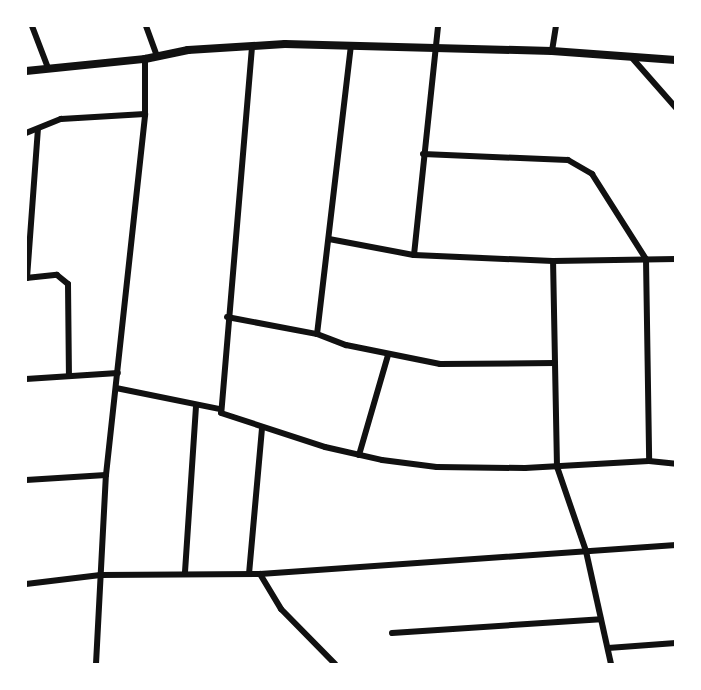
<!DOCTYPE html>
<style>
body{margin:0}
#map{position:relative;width:701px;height:690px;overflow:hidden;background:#fff;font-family:Overpass,sans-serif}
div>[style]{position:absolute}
.minor>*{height:6px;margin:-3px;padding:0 3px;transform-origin:3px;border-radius:3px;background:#111}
.tertiary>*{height:8px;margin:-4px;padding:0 4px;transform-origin:4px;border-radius:4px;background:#111}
span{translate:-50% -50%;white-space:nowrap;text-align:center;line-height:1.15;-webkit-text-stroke:6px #fff;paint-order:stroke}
.frame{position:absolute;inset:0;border:27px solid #fff;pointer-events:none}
</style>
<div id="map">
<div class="minor">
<i style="left:32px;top:26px;width:45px;rotate:69.1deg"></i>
<i style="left:146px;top:26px;width:32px;rotate:70deg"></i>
<i style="left:351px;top:45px;width:291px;rotate:96.7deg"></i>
<i style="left:317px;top:334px;width:31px;rotate:21deg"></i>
<i style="left:346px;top:345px;width:96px;rotate:11.4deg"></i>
<i style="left:440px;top:364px;width:115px;rotate:-0.5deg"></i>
<i style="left:252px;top:47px;width:367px;rotate:94.8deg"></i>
<i style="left:221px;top:413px;width:109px;rotate:18.1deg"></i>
<i style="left:325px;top:447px;width:58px;rotate:12.8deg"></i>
<i style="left:382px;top:460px;width:55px;rotate:7.3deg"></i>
<i style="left:437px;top:467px;width:88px;rotate:0.7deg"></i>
<i style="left:525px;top:468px;width:124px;rotate:-3.2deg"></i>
<i style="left:649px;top:461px;width:27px;rotate:6deg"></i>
<i style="left:552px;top:51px;width:25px;rotate:-81deg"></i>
<i style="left:633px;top:59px;width:65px;rotate:48.7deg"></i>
<i style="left:26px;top:133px;width:38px;rotate:-22deg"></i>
<i style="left:61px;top:119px;width:84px;rotate:-3.4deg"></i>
<i style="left:423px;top:154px;width:145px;rotate:2.4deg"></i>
<i style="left:568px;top:160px;width:28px;rotate:30deg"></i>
<i style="left:592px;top:174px;width:101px;rotate:57.6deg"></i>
<i style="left:646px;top:259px;width:202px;rotate:89.1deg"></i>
<i style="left:329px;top:239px;width:86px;rotate:10.7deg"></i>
<i style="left:414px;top:255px;width:139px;rotate:2.5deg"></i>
<i style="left:414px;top:255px;width:230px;rotate:-84deg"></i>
<i style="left:26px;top:278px;width:31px;rotate:-6deg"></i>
<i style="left:57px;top:275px;width:14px;rotate:39deg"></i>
<i style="left:68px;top:284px;width:91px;rotate:89.4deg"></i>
<i style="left:27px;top:278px;width:149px;rotate:-85.8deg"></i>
<i style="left:227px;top:317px;width:92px;rotate:10.7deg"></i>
<i style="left:26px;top:379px;width:92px;rotate:-3.7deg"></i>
<i style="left:116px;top:388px;width:105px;rotate:11.5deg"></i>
<i style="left:359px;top:455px;width:104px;rotate:-73.8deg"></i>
<i style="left:26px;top:480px;width:80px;rotate:-3.6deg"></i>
<i style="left:185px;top:572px;width:166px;rotate:-86.2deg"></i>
<i style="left:249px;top:574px;width:146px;rotate:-84.9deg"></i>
<i style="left:260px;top:574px;width:41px;rotate:59deg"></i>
<i style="left:281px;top:609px;width:77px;rotate:45.5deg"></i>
<i style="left:26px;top:584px;width:75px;rotate:-6.9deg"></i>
<i style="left:100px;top:575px;width:160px;rotate:-0.4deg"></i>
<i style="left:260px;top:574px;width:417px;rotate:-4deg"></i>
<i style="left:392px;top:633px;width:209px;rotate:-3.8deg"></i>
<i style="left:608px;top:648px;width:68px;rotate:-4.2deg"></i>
<i style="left:96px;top:664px;width:189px;rotate:-87deg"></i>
<i style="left:106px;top:475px;width:363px;rotate:-83.8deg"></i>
<i style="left:145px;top:114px;width:55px;rotate:-90deg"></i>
<i style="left:611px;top:664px;width:116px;rotate:-102.5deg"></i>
<i style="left:586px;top:551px;width:89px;rotate:-109deg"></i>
<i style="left:557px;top:467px;width:206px;rotate:-91.1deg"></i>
<i style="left:553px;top:261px;width:123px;rotate:-0.9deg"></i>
</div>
<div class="tertiary">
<i style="left:26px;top:71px;width:120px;rotate:-5.8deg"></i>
<i style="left:145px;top:59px;width:44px;rotate:-11.8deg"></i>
<i style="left:188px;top:50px;width:97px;rotate:-3.5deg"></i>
<i style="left:285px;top:44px;width:267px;rotate:1.5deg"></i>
<i style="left:552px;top:51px;width:124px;rotate:4.2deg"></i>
</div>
<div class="frame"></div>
</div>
